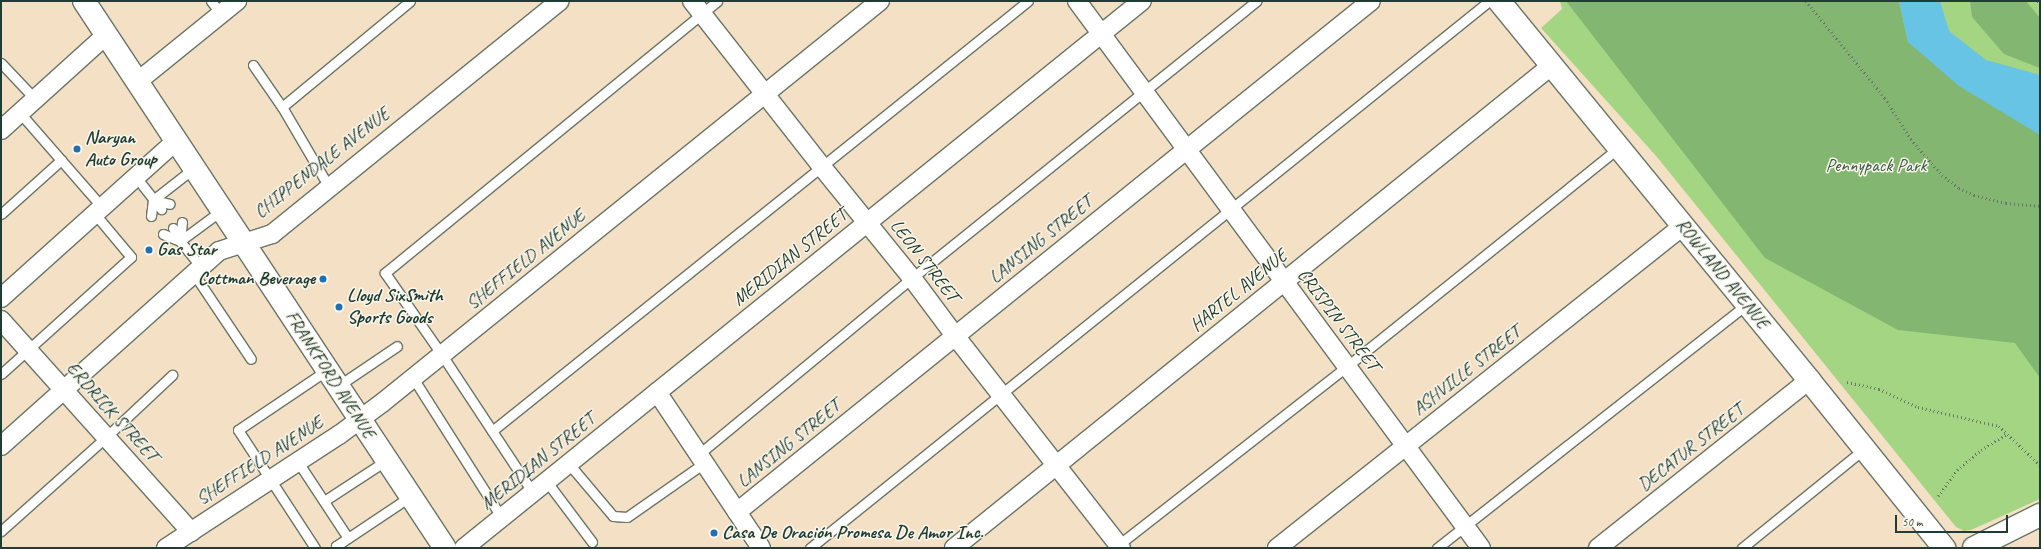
<!DOCTYPE html>
<meta charset="utf-8">
<style>
body{margin:0}
#map{position:relative;width:2041px;height:549px;overflow:hidden;background:#f4e0c5;font-family:Caveat,sans-serif}
div>[style]{position:absolute}
.green>*{inset:0;background:#a4d583}
.forest>*{inset:0;background:#83b671}
.water>*{inset:0;background:#67c4e5}
.path>*{height:2.5px;margin-top:-1.25px;transform-origin:0;background:repeating-linear-gradient(90deg,#6a7667 0 1px,transparent 0 4px)}
.roads{filter:drop-shadow(1px 0 #6a7667) drop-shadow(-1px 0 #6a7667) drop-shadow(0 1px #6a7667) drop-shadow(0 -1px #6a7667)}
.lane>*{height:9px;margin:-4.5px;padding:0 4.5px;transform-origin:4.5px;border-radius:4.5px;background:#fff}
.street>*{height:18px;margin:-9px;padding:0 9px;transform-origin:9px;border-radius:9px;background:#fff}
.secondary>*{height:22px;margin:-11px;padding:0 11px;transform-origin:11px;border-radius:11px;background:#fff}
.primary>*{height:22px;margin:-11px;padding:0 11px;transform-origin:11px;border-radius:11px;background:#fff}
.dots>*{width:11px;height:11px;translate:-50% -50%;box-sizing:border-box;border:2px solid #fbf7ec;border-radius:50%}
span{translate:-50% -50%;white-space:nowrap;text-align:center;line-height:1.15;-webkit-text-stroke:3px #fbf7ec;paint-order:stroke}
.poi-label{font-size:19px;color:#1f3d34;font-weight:700}
.left{translate:0 -50%;text-align:left}
.right{translate:-100% -50%;text-align:right}
.street-label{font-size:19px;color:#1f3d34}
.park-label{font-size:19px;color:#3a5b44}
.frame{position:absolute;inset:0;border:2px solid #1f3d34;pointer-events:none}
.scale{position:absolute;left:1895px;top:515px;width:113px;height:18px;box-sizing:border-box;border:2px solid #1f3d34;border-top:0;padding-left:5px;font-size:12px;line-height:14px;white-space:nowrap;color:#1f3d34;-webkit-text-stroke:3px #fbf7ec;paint-order:stroke}
</style>
<div id="map">
<div class="green">
<i style="clip-path:polygon(1560px 1px,2040px 1px,2040px 499px,1971px 530px,1964px 531px,1956px 527px,1657px 157px,1541px 28px,1562px 9px)"></i>
</div>
<div class="forest">
<i style="clip-path:polygon(1566px 1px,1899px 1px,1908px 42px,2040px 135px,2040px 378px,2015px 343px,1898px 330px,1765px 258px)"></i>
<i style="clip-path:polygon(1970px 1px,2026px 1px,2040px 18px,2040px 68px,2004px 54px,1972px 17px)"></i>
</div>
<div class="water">
<i style="clip-path:polygon(1899px 1px,1940px 1px,1949px 31px,1986px 60px,2040px 75px,2040px 135px,1959px 86px,1908px 42px)"></i>
</div>
<div class="path">
<i style="left:1806px;top:1px;width:125px;rotate:50.8deg"></i>
<i style="left:1885px;top:98px;width:49px;rotate:57.6deg"></i>
<i style="left:1911px;top:139px;width:48px;rotate:49.3deg"></i>
<i style="left:1942px;top:175px;width:21px;rotate:37deg"></i>
<i style="left:1959px;top:188px;width:17px;rotate:25deg"></i>
<i style="left:1974px;top:195px;width:33px;rotate:14deg"></i>
<i style="left:2006px;top:203px;width:34px;rotate:5deg"></i>
<i style="left:2038px;top:1px;width:3px;rotate:45deg"></i>
<i style="left:1847px;top:382px;width:33px;rotate:12deg"></i>
<i style="left:1879px;top:389px;width:43px;rotate:24.8deg"></i>
<i style="left:1918px;top:407px;width:83px;rotate:13.2deg"></i>
<i style="left:1999px;top:426px;width:57px;rotate:43.6deg"></i>
<i style="left:1938px;top:496px;width:32px;rotate:-54deg"></i>
<i style="left:1957px;top:470px;width:31px;rotate:-40deg"></i>
<i style="left:1981px;top:450px;width:31px;rotate:-32deg"></i>
</div>
<div class="roads">
<div class="lane">
<i style="left:211px;top:1px;width:16px;rotate:52deg"></i>
<i style="left:1px;top:63px;width:50px;rotate:46.6deg"></i>
<i style="left:253px;top:65px;width:51px;rotate:55.4deg"></i>
<i style="left:20px;top:113px;width:125px;rotate:48.9deg"></i>
<i style="left:136px;top:177px;width:41px;rotate:52deg"></i>
<i style="left:329px;top:187px;width:93px;rotate:-120.4deg"></i>
<i style="left:282px;top:107px;width:166px;rotate:-39.6deg"></i>
<i style="left:153px;top:200px;width:17px;rotate:13deg"></i>
<i style="left:1px;top:214px;width:81px;rotate:-42deg"></i>
<i style="left:151px;top:216px;width:16px;rotate:-83deg"></i>
<i style="left:153px;top:200px;width:52px;rotate:-38deg"></i>
<i style="left:173px;top:228px;width:15px;rotate:62deg"></i>
<i style="left:180px;top:241px;width:33px;rotate:51deg"></i>
<i style="left:163px;top:234px;width:18px;rotate:22deg"></i>
<i style="left:180px;top:241px;width:52px;rotate:-36.4deg"></i>
<i style="left:180px;top:241px;width:19px;rotate:-84deg"></i>
<i style="left:194px;top:274px;width:102px;rotate:56.2deg"></i>
<i style="left:1px;top:374px;width:175px;rotate:-42deg"></i>
<i style="left:131px;top:257px;width:56px;rotate:-129.9deg"></i>
<i style="left:413px;top:378px;width:166px;rotate:57.6deg"></i>
<i style="left:338px;top:386px;width:71px;rotate:-34.1deg"></i>
<i style="left:492px;top:431px;width:687px;rotate:-38.74deg"></i>
<i style="left:699px;top:454px;width:276px;rotate:-39.6deg"></i>
<i style="left:912px;top:278px;width:442px;rotate:-38.8deg"></i>
<i style="left:298px;top:462px;width:91px;rotate:56.7deg"></i>
<i style="left:569px;top:464px;width:68px;rotate:49.8deg"></i>
<i style="left:613px;top:516px;width:14px;rotate:4deg"></i>
<i style="left:627px;top:517px;width:94px;rotate:-35deg"></i>
<i style="left:547px;top:482px;width:75px;rotate:53.1deg"></i>
<i style="left:533px;top:493px;width:165px;rotate:-123.4deg"></i>
<i style="left:442px;top:355px;width:100px;rotate:-124.8deg"></i>
<i style="left:385px;top:273px;width:429px;rotate:-39.3deg"></i>
<i style="left:324px;top:501px;width:75px;rotate:-33.1deg"></i>
<i style="left:1px;top:531px;width:141px;rotate:-41.8deg"></i>
<i style="left:106px;top:437px;width:91px;rotate:-43.2deg"></i>
<i style="left:1117px;top:546px;width:291px;rotate:-38deg"></i>
<i style="left:1346px;top:367px;width:349px;rotate:-38.8deg"></i>
<i style="left:315px;top:548px;width:141px;rotate:-123.1deg"></i>
<i style="left:238px;top:430px;width:107px;rotate:-34deg"></i>
<i style="left:338px;top:548px;width:3px;rotate:-135deg"></i>
<i style="left:336px;top:546px;width:90px;rotate:-33.7deg"></i>
<i style="left:810px;top:548px;width:872px;rotate:-38.85deg"></i>
<i style="left:1437px;top:548px;width:395px;rotate:-38.2deg"></i>
<i style="left:1742px;top:548px;width:157px;rotate:-39.1deg"></i>
</div>
<div class="street">
<i style="left:692px;top:1px;width:211px;rotate:51.9deg"></i>
<i style="left:822px;top:167px;width:143px;rotate:51deg"></i>
<i style="left:912px;top:278px;width:74px;rotate:53.3deg"></i>
<i style="left:956px;top:337px;width:268px;rotate:52deg"></i>
<i style="left:1077px;top:1px;width:680px;rotate:53.55deg"></i>
<i style="left:137px;top:82px;width:129px;rotate:-39deg"></i>
<i style="left:1px;top:130px;width:142px;rotate:-42.1deg"></i>
<i style="left:1px;top:298px;width:235px;rotate:-41.9deg"></i>
<i style="left:1px;top:320px;width:285px;rotate:48.1deg"></i>
<i style="left:657px;top:392px;width:187px;rotate:56.3deg"></i>
<i style="left:1px;top:446px;width:292px;rotate:-41.8deg"></i>
<i style="left:219px;top:251px;width:56px;rotate:-17.8deg"></i>
<i style="left:272px;top:234px;width:370px;rotate:-39deg"></i>
<i style="left:737px;top:512px;width:814px;rotate:-38.87deg"></i>
<i style="left:166px;top:548px;width:207px;rotate:-33.2deg"></i>
<i style="left:339px;top:435px;width:54px;rotate:-36.7deg"></i>
<i style="left:382px;top:403px;width:640px;rotate:-38.91deg"></i>
<i style="left:464px;top:548px;width:871px;rotate:-38.9deg"></i>
<i style="left:954px;top:548px;width:767px;rotate:-38.92deg"></i>
<i style="left:1277px;top:548px;width:518px;rotate:-38.42deg"></i>
<i style="left:1598px;top:548px;width:270px;rotate:-38.5deg"></i>
</div>
<div class="secondary">
<i style="left:1499px;top:1px;width:490px;rotate:50.7deg"></i>
<i style="left:1809px;top:380px;width:216px;rotate:51.2deg"></i>
<i style="left:1974px;top:548px;width:74px;rotate:-26.6deg"></i>
</div>
<div class="primary">
<i style="left:84px;top:1px;width:655px;rotate:56.58deg"></i>
</div>
</div>
<div class="dots">
<i style="left:77px;top:149px;background:#1f6fb2"></i>
<i style="left:149px;top:250px;background:#1f6fb2"></i>
<i style="left:323px;top:279px;background:#1f6fb2"></i>
<i style="left:339px;top:307px;background:#1f6fb2"></i>
<i style="left:714px;top:533px;background:#1f6fb2"></i>
</div>
<div class="poi-label">
<span class="left" style="left:85px;top:149px">Naryan<br>Auto Group</span>
<span class="left" style="left:157px;top:250px">Gas Star</span>
<span class="right" style="left:315px;top:279px">Cottman Beverage</span>
<span class="left" style="left:347px;top:307px">Lloyd SixSmith<br>Sports Goods</span>
<span class="left" style="left:722px;top:533px">Casa De Oración Promesa De Amor Inc.</span>
</div>
<div class="street-label">
<span style="left:322px;top:163px;rotate:-38deg">CHIPPENDALE AVENUE</span>
<span style="left:1041px;top:240px;rotate:-39deg">LANSING STREET</span>
<span style="left:790px;top:258px;rotate:-39deg">MERIDIAN STREET</span>
<span style="left:526px;top:260px;rotate:-39deg">SHEFFIELD AVENUE</span>
<span style="left:924px;top:261px;rotate:52deg">LEON STREET</span>
<span style="left:1722px;top:274px;rotate:51deg">ROWLAND AVENUE</span>
<span style="left:1239px;top:291px;rotate:-39deg">HARTEL AVENUE</span>
<span style="left:1338px;top:320px;rotate:53deg">CRISPIN STREET</span>
<span style="left:1467px;top:371px;rotate:-38deg">ASHVILLE STREET</span>
<span style="left:330px;top:375px;rotate:57deg">FRANKFORD AVENUE</span>
<span style="left:112px;top:412px;rotate:48deg">ERDRICK STREET</span>
<span style="left:789px;top:444px;rotate:-39deg">LANSING STREET</span>
<span style="left:1691px;top:448px;rotate:-38deg">DECATUR STREET</span>
<span style="left:260px;top:461px;rotate:-33deg">SHEFFIELD AVENUE</span>
<span style="left:538px;top:462px;rotate:-39deg">MERIDIAN STREET</span>
</div>
<div class="park-label">
<span style="left:1876px;top:166px">Pennypack Park</span>
</div>
<div class="frame"></div>
<div class="scale">50 m</div>
</div>
